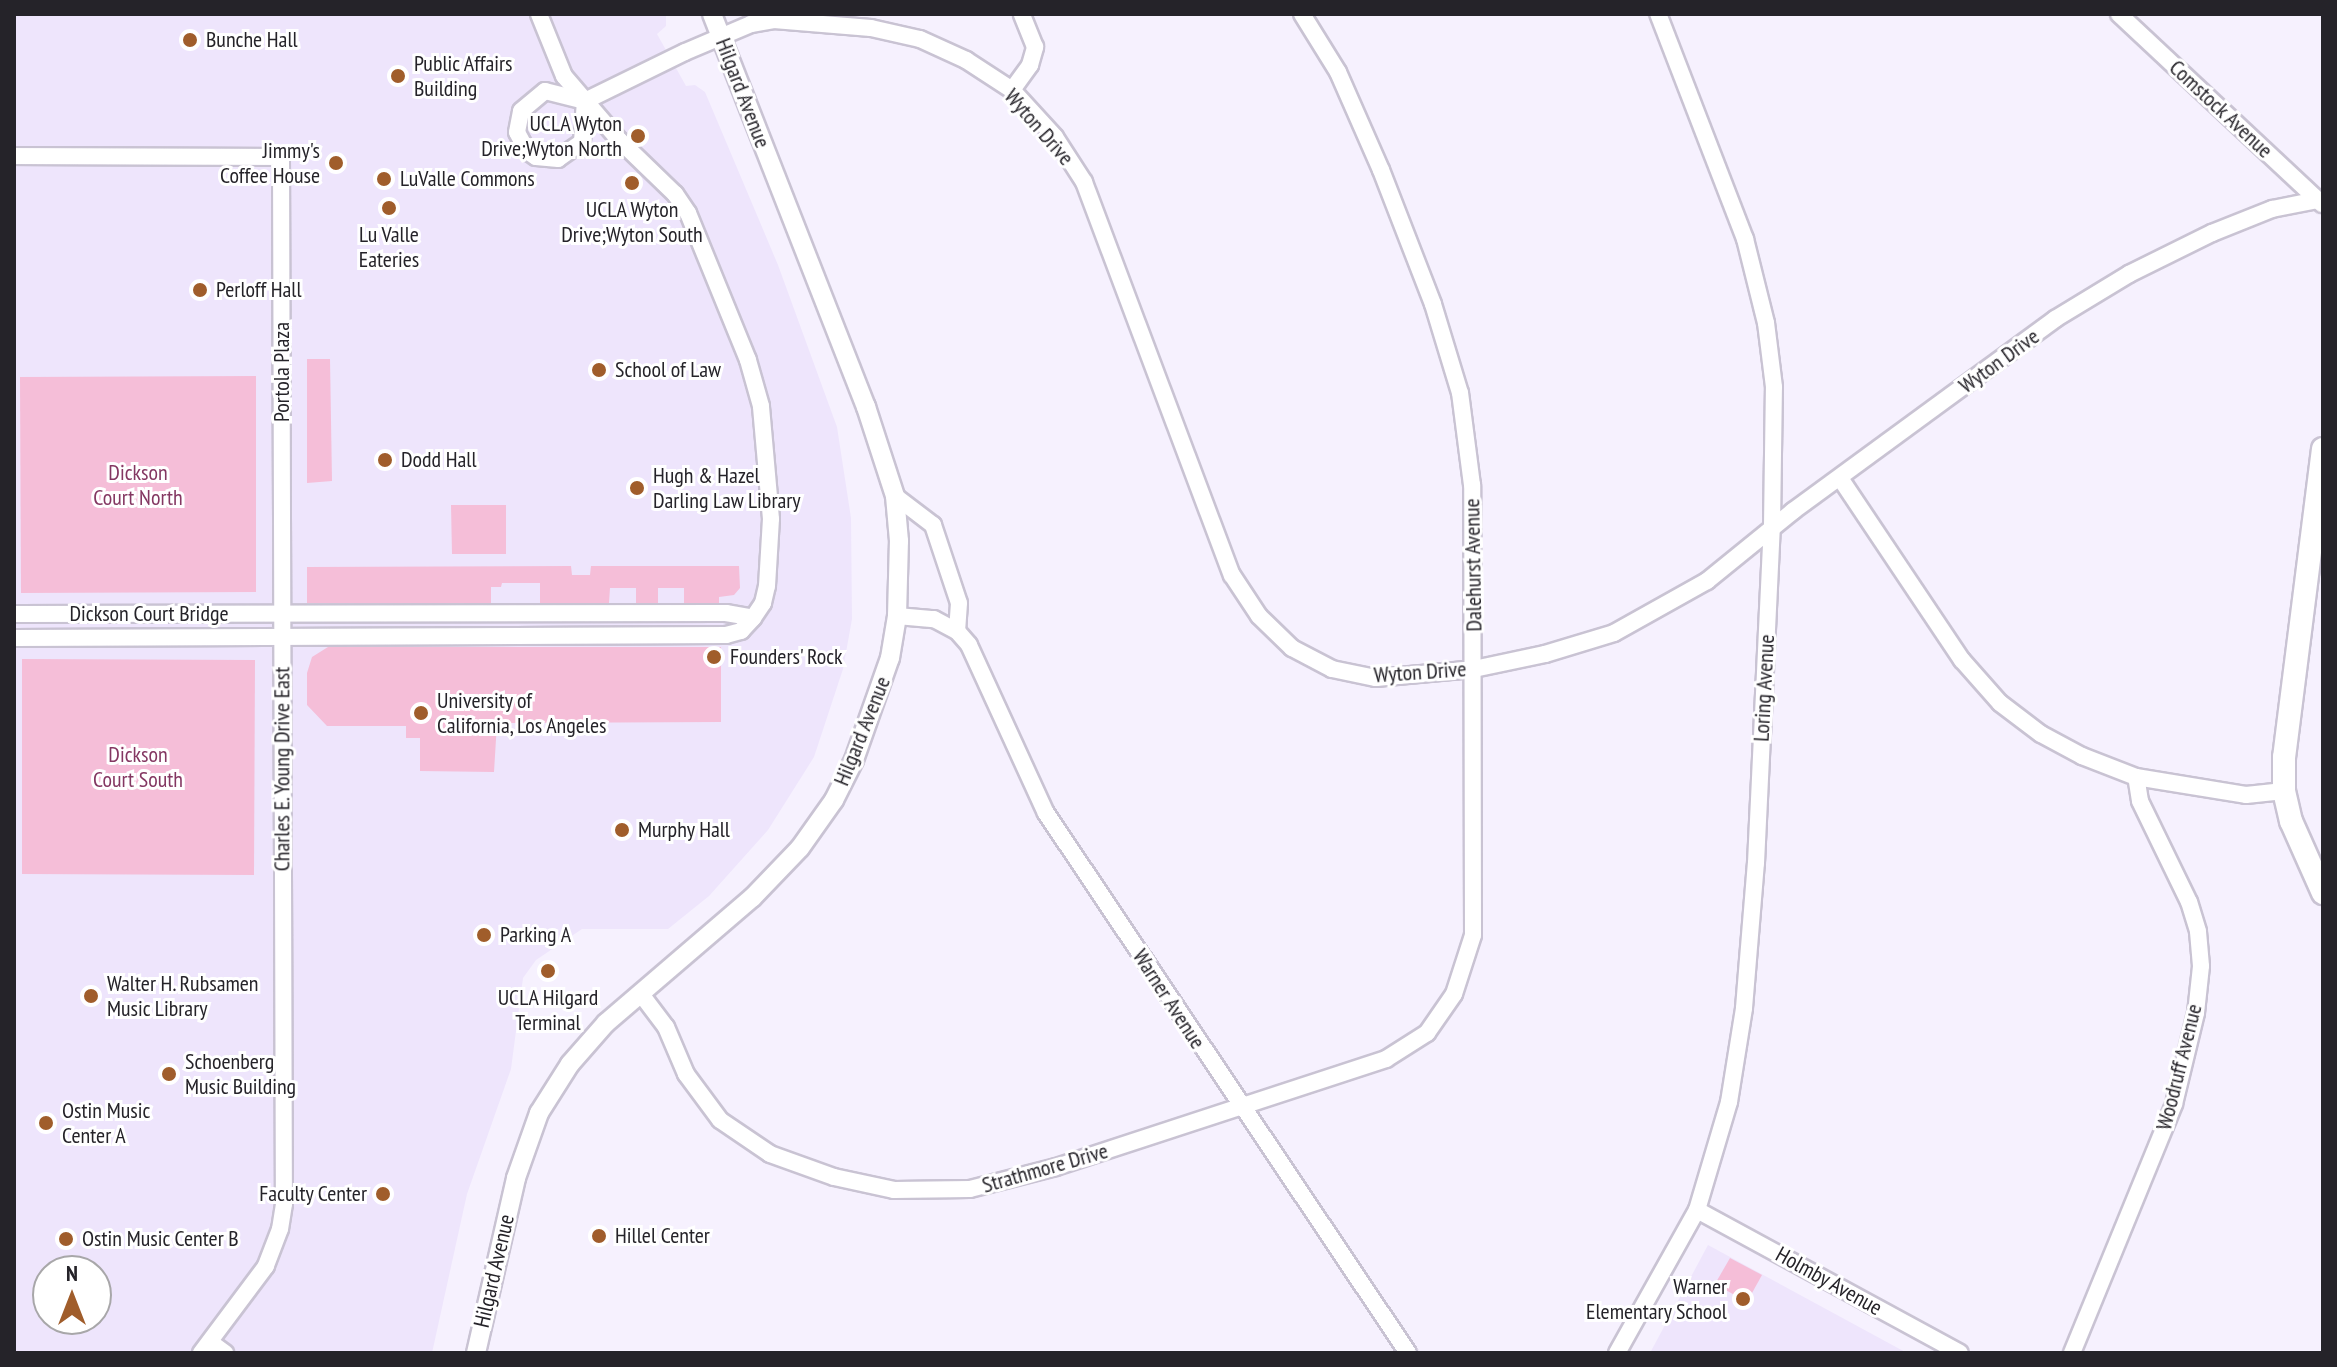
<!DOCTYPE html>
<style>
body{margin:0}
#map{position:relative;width:2337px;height:1367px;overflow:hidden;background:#f6f1fe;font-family:"PT Sans Narrow",sans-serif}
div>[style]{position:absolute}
.built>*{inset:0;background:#eee5fc}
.green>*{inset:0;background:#f5bed8}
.roads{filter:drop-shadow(2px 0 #c9c3d3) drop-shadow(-2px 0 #c9c3d3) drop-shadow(0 2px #c9c3d3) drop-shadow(0 -2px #c9c3d3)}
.minor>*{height:16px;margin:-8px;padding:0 8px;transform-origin:8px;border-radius:8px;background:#fff}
.tertiary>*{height:18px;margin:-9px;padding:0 9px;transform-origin:9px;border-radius:9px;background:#fff}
.secondary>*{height:22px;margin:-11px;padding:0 11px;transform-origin:11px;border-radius:11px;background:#fff}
.dots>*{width:22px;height:22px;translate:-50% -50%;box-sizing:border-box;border:4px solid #fff;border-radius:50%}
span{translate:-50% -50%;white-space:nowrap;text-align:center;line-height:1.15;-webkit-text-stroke:6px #fff;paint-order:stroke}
.poi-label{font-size:22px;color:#252329}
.left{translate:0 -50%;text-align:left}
.right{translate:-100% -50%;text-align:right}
.street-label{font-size:22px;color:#252329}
.park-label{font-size:22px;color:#843762}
.frame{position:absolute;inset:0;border:16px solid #252329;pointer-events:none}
.north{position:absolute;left:32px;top:1255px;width:80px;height:80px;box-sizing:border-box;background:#fff;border:2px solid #a8a7a9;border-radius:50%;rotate:0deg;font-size:22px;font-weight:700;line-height:32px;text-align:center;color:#252329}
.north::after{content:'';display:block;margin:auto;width:28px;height:36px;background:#a05d2b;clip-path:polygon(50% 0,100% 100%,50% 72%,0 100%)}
</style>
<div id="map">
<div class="built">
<i style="clip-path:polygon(evenodd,14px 14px,666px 14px,666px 26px,657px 34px,686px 86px,695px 85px,705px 92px,778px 265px,837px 427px,851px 518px,852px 619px,843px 669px,814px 757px,768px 830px,709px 896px,668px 929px,582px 929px,536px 960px,523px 978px,511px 1069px,467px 1194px,432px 1353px,14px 1353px,14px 14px,48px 1271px,96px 1271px,96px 1319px,48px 1319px,48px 1271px)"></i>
<i style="clip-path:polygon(1708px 1245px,1907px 1353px,1650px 1353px)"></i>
</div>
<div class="green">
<i style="clip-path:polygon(307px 359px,330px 359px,332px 481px,307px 483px)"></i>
<i style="clip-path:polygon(256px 376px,256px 592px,21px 593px,20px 377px)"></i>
<i style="clip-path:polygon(451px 505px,506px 505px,506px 554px,452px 554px)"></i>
<i style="clip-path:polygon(571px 566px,572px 575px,590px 575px,591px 566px,739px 566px,740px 588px,734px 595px,719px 597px,719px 603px,684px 603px,684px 588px,658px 588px,658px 603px,636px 603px,636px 588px,610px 588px,609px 603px,540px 603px,540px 583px,502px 583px,501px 587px,491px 587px,491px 604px,307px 603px,307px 567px)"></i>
<i style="clip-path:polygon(328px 647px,721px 647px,721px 722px,497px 723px,494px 772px,420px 771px,420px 738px,406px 738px,406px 726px,327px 726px,307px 705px,307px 673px,312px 657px)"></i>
<i style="clip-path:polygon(22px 659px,255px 660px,254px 875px,22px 874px)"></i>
<i style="clip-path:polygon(1730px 1258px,1762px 1275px,1747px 1302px,1715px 1284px)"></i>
</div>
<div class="roads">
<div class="minor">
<i style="left:2119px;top:14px;width:278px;rotate:43.1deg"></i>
<i style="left:1012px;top:90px;width:31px;rotate:-54deg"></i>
<i style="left:1030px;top:65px;width:19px;rotate:-74deg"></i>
<i style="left:1035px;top:47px;width:35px;rotate:-112deg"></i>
<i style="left:545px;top:91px;width:41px;rotate:14deg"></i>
<i style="left:585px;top:101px;width:41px;rotate:94.2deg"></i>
<i style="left:582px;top:142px;width:29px;rotate:145deg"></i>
<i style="left:558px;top:159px;width:22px;rotate:-175deg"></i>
<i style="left:536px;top:157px;width:11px;rotate:-146deg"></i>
<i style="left:527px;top:151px;width:21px;rotate:-118deg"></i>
<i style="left:517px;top:132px;width:21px;rotate:-79deg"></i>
<i style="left:521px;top:111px;width:31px;rotate:-40deg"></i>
<i style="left:585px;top:101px;width:111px;rotate:-26.1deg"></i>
<i style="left:685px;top:52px;width:72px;rotate:-23deg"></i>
<i style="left:751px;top:24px;width:23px;rotate:-10deg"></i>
<i style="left:774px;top:20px;width:97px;rotate:4.7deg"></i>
<i style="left:871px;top:28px;width:50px;rotate:12.7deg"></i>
<i style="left:920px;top:39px;width:51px;rotate:24.5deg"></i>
<i style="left:966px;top:60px;width:55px;rotate:33.1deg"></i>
<i style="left:1012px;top:90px;width:64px;rotate:47.5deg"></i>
<i style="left:1055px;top:137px;width:54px;rotate:57.2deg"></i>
<i style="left:1084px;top:182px;width:420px;rotate:69.4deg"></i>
<i style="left:1232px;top:575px;width:49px;rotate:56.6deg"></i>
<i style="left:1259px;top:616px;width:46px;rotate:44.1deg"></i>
<i style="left:1292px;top:648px;width:45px;rotate:27.7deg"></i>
<i style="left:1332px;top:669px;width:45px;rotate:11.6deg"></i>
<i style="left:1376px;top:678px;width:98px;rotate:-5.2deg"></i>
<i style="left:1474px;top:669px;width:73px;rotate:-11.9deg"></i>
<i style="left:1545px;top:654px;width:72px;rotate:-16.9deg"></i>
<i style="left:1614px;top:633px;width:107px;rotate:-29.2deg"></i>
<i style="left:1707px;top:581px;width:111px;rotate:-39.1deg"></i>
<i style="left:1793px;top:511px;width:325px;rotate:-36.2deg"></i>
<i style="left:2055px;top:319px;width:87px;rotate:-31.3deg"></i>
<i style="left:2129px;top:274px;width:93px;rotate:-26.3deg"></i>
<i style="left:2212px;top:233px;width:65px;rotate:-21.8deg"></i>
<i style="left:2272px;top:209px;width:47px;rotate:-11.1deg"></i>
<i style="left:14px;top:156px;width:267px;rotate:0.2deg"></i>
<i style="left:281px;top:157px;width:1047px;rotate:89.84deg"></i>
<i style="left:284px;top:1204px;width:25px;rotate:99deg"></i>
<i style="left:280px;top:1229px;width:40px;rotate:111deg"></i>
<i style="left:266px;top:1266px;width:109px;rotate:126.8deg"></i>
<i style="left:1840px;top:478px;width:219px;rotate:56.2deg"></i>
<i style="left:1962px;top:660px;width:57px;rotate:48.5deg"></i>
<i style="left:2000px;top:703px;width:51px;rotate:37.1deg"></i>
<i style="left:2041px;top:734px;width:47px;rotate:28.2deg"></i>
<i style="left:2082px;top:756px;width:58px;rotate:21.3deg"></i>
<i style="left:2136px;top:777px;width:111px;rotate:9.3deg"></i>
<i style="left:2246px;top:795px;width:38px;rotate:-6deg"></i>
<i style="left:895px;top:496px;width:48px;rotate:37.3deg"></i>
<i style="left:933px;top:525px;width:82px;rotate:71.6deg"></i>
<i style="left:959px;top:603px;width:28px;rotate:94deg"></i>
<i style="left:14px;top:614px;width:712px;rotate:-0.08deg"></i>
<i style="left:726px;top:613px;width:27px;rotate:10deg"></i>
<i style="left:897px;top:616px;width:37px;rotate:5deg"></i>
<i style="left:934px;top:619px;width:26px;rotate:28deg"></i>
<i style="left:957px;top:631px;width:18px;rotate:49deg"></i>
<i style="left:969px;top:645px;width:185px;rotate:65.4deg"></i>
<i style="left:1046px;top:813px;width:650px;rotate:56.16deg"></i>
<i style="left:14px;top:638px;width:712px;rotate:-0.24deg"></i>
<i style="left:726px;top:635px;width:16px;rotate:-15deg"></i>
<i style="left:741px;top:631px;width:18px;rotate:-47deg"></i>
<i style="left:753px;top:618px;width:18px;rotate:-56deg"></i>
<i style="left:763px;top:603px;width:17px;rotate:-77deg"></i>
<i style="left:767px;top:586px;width:67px;rotate:-86.6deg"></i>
<i style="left:771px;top:519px;width:113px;rotate:-95.1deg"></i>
<i style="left:761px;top:406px;width:48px;rotate:-105.8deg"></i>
<i style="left:748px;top:360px;width:159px;rotate:-112.2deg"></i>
<i style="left:688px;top:213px;width:23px;rotate:-124deg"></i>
<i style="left:675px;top:194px;width:78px;rotate:-136deg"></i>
<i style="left:619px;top:140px;width:84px;rotate:-130.7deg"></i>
<i style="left:564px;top:76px;width:67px;rotate:-112deg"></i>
<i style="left:641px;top:994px;width:41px;rotate:52.9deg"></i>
<i style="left:666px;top:1027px;width:51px;rotate:66.9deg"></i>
<i style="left:686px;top:1074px;width:57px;rotate:53.5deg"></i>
<i style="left:720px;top:1120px;width:60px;rotate:34.2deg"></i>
<i style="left:770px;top:1154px;width:68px;rotate:19.8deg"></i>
<i style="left:834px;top:1177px;width:61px;rotate:12.2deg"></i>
<i style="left:894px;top:1190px;width:76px;rotate:-0.8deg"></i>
<i style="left:970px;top:1189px;width:89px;rotate:-14.3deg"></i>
<i style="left:1056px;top:1167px;width:347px;rotate:-18.1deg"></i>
<i style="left:1386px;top:1059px;width:49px;rotate:-32.4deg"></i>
<i style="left:1427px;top:1033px;width:47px;rotate:-55.3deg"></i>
<i style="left:1454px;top:994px;width:62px;rotate:-72.1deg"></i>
<i style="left:1473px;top:935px;width:450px;rotate:-90.1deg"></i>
<i style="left:1472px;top:485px;width:93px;rotate:-97.4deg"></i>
<i style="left:1460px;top:393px;width:93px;rotate:-106.9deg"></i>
<i style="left:1433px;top:304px;width:144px;rotate:-111.2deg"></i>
<i style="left:1381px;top:170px;width:107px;rotate:-113.7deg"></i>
<i style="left:1338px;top:72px;width:68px;rotate:-121.8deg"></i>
<i style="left:1697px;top:1210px;width:299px;rotate:28.5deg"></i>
<i style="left:210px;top:1342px;width:19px;rotate:36deg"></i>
<i style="left:1617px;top:1353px;width:164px;rotate:-60.8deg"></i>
<i style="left:1697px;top:1210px;width:113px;rotate:-73.5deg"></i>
<i style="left:1729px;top:1102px;width:95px;rotate:-80.9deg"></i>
<i style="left:1744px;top:1008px;width:145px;rotate:-85.3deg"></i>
<i style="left:1756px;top:863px;width:337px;rotate:-87.3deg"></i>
<i style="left:1772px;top:526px;width:139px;rotate:-89.2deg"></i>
<i style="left:1774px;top:387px;width:64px;rotate:-97.1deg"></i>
<i style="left:1766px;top:323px;width:87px;rotate:-104deg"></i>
<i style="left:1745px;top:239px;width:241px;rotate:-111.1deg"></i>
<i style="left:2072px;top:1353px;width:269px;rotate:-67.7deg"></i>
<i style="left:2174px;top:1104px;width:94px;rotate:-76.4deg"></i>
<i style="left:2196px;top:1013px;width:47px;rotate:-83.9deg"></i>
<i style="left:2201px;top:966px;width:35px;rotate:-95deg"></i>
<i style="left:2198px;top:931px;width:30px;rotate:-107deg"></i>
<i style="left:2189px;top:902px;width:112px;rotate:-115.9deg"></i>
<i style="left:2140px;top:801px;width:24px;rotate:-99deg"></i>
</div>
<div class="tertiary">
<i style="left:476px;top:1353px;width:180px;rotate:-77.1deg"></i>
<i style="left:516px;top:1178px;width:69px;rotate:-70.5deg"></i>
<i style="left:539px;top:1113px;width:58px;rotate:-57.7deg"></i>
<i style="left:570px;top:1064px;width:55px;rotate:-48.7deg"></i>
<i style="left:606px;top:1023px;width:192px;rotate:-40.6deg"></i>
<i style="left:752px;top:898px;width:69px;rotate:-46.2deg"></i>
<i style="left:800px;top:848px;width:59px;rotate:-54.7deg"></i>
<i style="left:834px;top:800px;width:45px;rotate:-63.4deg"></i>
<i style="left:854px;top:760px;width:108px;rotate:-70.6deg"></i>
<i style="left:890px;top:658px;width:43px;rotate:-80.5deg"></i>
<i style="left:897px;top:616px;width:75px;rotate:-88.5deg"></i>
<i style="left:899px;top:541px;width:45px;rotate:-95.1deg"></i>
<i style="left:895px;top:496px;width:94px;rotate:-108deg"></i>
<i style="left:866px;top:407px;width:422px;rotate:-111.4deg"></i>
</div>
<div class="secondary">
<i style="left:2323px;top:449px;width:310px;rotate:97.2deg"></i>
<i style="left:2284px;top:757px;width:34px;rotate:90deg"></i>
<i style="left:2284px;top:791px;width:31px;rotate:77deg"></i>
<i style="left:2291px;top:821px;width:79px;rotate:66deg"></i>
</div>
</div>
<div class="dots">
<i style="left:190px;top:40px;background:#a05d2b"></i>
<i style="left:398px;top:76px;background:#a05d2b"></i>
<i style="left:638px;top:136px;background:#a05d2b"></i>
<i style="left:336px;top:163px;background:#a05d2b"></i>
<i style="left:384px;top:179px;background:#a05d2b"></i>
<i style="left:632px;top:183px;background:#a05d2b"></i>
<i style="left:389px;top:208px;background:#a05d2b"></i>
<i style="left:200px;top:290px;background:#a05d2b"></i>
<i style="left:599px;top:370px;background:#a05d2b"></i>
<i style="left:385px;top:460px;background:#a05d2b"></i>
<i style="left:637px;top:488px;background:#a05d2b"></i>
<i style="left:714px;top:657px;background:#a05d2b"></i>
<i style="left:421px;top:713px;background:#a05d2b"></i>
<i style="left:622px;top:830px;background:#a05d2b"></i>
<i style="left:484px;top:935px;background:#a05d2b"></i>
<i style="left:548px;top:971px;background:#a05d2b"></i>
<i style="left:91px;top:996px;background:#a05d2b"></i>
<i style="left:169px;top:1074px;background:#a05d2b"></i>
<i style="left:46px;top:1123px;background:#a05d2b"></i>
<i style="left:383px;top:1194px;background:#a05d2b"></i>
<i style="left:599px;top:1236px;background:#a05d2b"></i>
<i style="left:66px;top:1239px;background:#a05d2b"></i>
<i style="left:1743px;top:1299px;background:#a05d2b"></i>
</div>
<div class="poi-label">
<span class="left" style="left:206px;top:40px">Bunche Hall</span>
<span class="left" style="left:414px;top:76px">Public Affairs<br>Building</span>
<span class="right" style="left:622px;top:136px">UCLA Wyton<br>Drive;Wyton North</span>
<span class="right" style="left:320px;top:163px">Jimmy's<br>Coffee House</span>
<span class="left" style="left:400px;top:179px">LuValle Commons</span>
<span style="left:632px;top:222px">UCLA Wyton<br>Drive;Wyton South</span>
<span style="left:389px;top:247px">Lu Valle<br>Eateries</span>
<span class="left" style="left:216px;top:290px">Perloff Hall</span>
<span class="left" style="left:615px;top:370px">School of Law</span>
<span class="left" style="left:401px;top:460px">Dodd Hall</span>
<span class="left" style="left:653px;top:488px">Hugh &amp; Hazel<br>Darling Law Library</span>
<span class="left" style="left:730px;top:657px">Founders' Rock</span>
<span class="left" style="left:437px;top:713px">University of<br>California, Los Angeles</span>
<span class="left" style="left:638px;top:830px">Murphy Hall</span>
<span class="left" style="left:500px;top:935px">Parking A</span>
<span class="left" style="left:107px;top:996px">Walter H. Rubsamen<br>Music Library</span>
<span style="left:548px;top:1010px">UCLA Hilgard<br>Terminal</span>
<span class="left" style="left:185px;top:1074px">Schoenberg<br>Music Building</span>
<span class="left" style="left:62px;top:1123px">Ostin Music<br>Center A</span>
<span class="right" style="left:367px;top:1194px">Faculty Center</span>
<span class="left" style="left:615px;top:1236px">Hillel Center</span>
<span class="left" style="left:82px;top:1239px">Ostin Music Center B</span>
<span class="right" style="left:1727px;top:1299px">Warner<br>Elementary School</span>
</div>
<div class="street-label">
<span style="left:743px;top:93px;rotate:69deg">Hilgard Avenue</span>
<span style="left:2221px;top:109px;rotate:43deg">Comstock Avenue</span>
<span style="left:1039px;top:127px;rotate:49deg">Wyton Drive</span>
<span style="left:1999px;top:361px;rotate:-36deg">Wyton Drive</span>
<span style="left:282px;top:372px;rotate:-90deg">Portola Plaza</span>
<span style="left:1473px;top:565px;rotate:-91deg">Dalehurst Avenue</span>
<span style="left:149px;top:614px">Dickson Court Bridge</span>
<span style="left:1420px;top:672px;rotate:-4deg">Wyton Drive</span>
<span style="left:1764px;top:688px;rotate:-87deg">Loring Avenue</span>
<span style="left:862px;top:731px;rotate:-68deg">Hilgard Avenue</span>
<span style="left:282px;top:769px;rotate:-90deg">Charles E. Young Drive East</span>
<span style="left:1169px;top:999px;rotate:57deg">Warner Avenue</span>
<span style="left:2179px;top:1067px;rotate:-76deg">Woodruff Avenue</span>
<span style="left:1045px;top:1168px;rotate:-16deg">Strathmore Drive</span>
<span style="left:494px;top:1271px;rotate:-77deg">Hilgard Avenue</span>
<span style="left:1829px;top:1281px;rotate:29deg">Holmby Avenue</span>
</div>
<div class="park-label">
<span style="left:138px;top:485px">Dickson<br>Court North</span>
<span style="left:138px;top:767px">Dickson<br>Court South</span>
</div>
<div class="frame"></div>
<div class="north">N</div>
</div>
